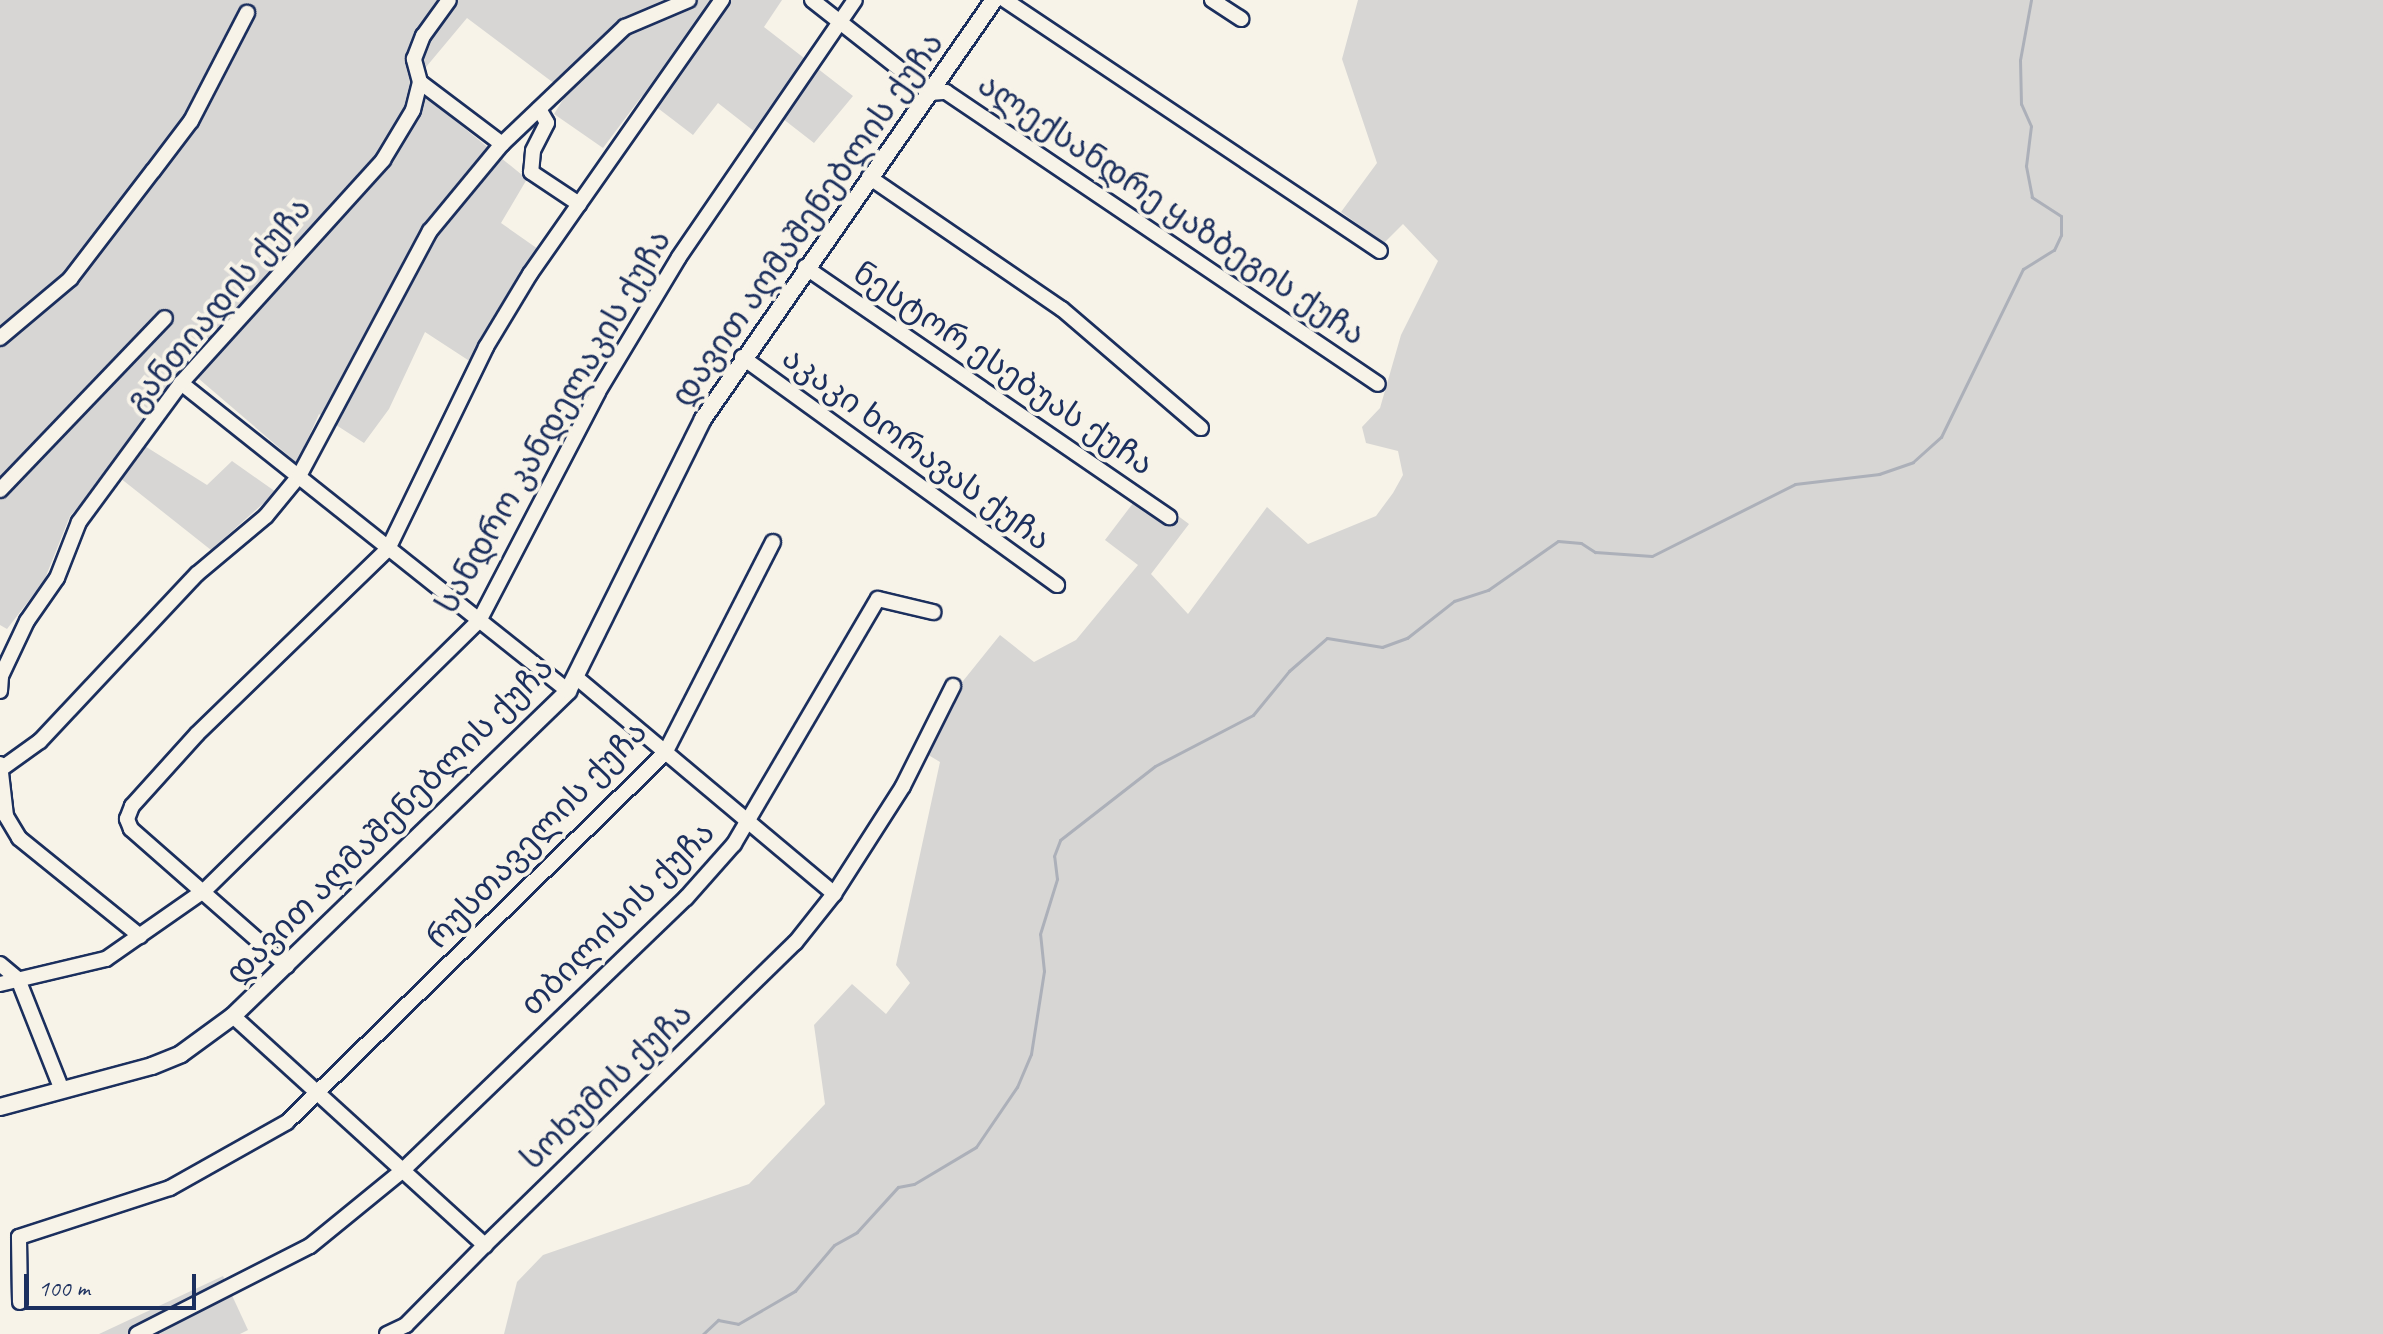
<!DOCTYPE html>
<meta charset="utf-8">
<style>
body{margin:0}
#map{position:relative;width:2383px;height:1334px;overflow:hidden;background:#f7f3e8;font-family:Caveat,"Noto Sans Georgian",sans-serif}
div>[style]{position:absolute}
.green>*{inset:0;background:#d7d6d4}
.stream>*{height:3px;margin:-1.5px;padding:0 1.5px;transform-origin:1.5px;border-radius:1.5px;background:#acb0b9}
.roads{filter:drop-shadow(2px 0 #1b2f5e) drop-shadow(-2px 0 #1b2f5e) drop-shadow(0 2px #1b2f5e) drop-shadow(0 -2px #1b2f5e)}
.minor>*{height:14px;margin:-7px;padding:0 7px;transform-origin:7px;border-radius:7px;background:#f7f3e8}
.tertiary>*{height:16px;margin:-8px;padding:0 8px;transform-origin:8px;border-radius:8px;background:#f7f3e8}
span{translate:-50% -50%;white-space:nowrap;text-align:center;line-height:1.15;-webkit-text-stroke:8px #f7f3e8;paint-order:stroke}
.street-label{font-size:32px;color:#1b2f5e}
.scale{position:absolute;left:24px;top:1274px;width:172px;height:36px;box-sizing:border-box;border:4px solid #1b2f5e;border-top:0;padding-left:10px;font-size:24px;line-height:28px;white-space:nowrap;color:#1b2f5e;-webkit-text-stroke:6px #f7f3e8;paint-order:stroke}
</style>
<div id="map">
<div class="green">
<i style="clip-path:polygon(0 0,782px 0,764px 27px,853px 96px,814px 143px,769px 108px,755px 132px,718px 103px,693px 135px,642px 96px,603px 148px,554px 114px,567px 93px,467px 18px,411px 85px,527px 179px,501px 223px,538px 249px,471px 362px,425px 332px,389px 409px,364px 443px,319px 414px,297px 463px,185px 367px,132px 438px,207px 485px,232px 461px,276px 492px,211px 550px,110px 470px,70px 516px,44px 581px,7px 629px,0 625px)"></i>
<i style="clip-path:polygon(1358px 0,2383px 0,2383px 1334px,504px 1334px,517px 1282px,543px 1255px,749px 1184px,825px 1104px,814px 1025px,852px 984px,886px 1014px,910px 983px,896px 965px,940px 762px,925px 753px,959px 686px,1000px 635px,1034px 662px,1076px 640px,1138px 565px,1105px 540px,1143px 490px,1189px 524px,1151px 574px,1188px 614px,1267px 507px,1308px 544px,1376px 516px,1393px 493px,1403px 475px,1398px 451px,1366px 443px,1362px 427px,1380px 408px,1401px 335px,1438px 261px,1403px 224px,1384px 243px,1341px 212px,1377px 163px,1342px 59px)"></i>
<i style="clip-path:polygon(223px 1276px,248px 1330px,240px 1334px,99px 1334px)"></i>
</div>
<div class="stream">
<i style="left:703px;top:1334px;width:21px;rotate:-43deg"></i>
<i style="left:718px;top:1320px;width:20px;rotate:11deg"></i>
<i style="left:738px;top:1324px;width:66px;rotate:-30.1deg"></i>
<i style="left:795px;top:1291px;width:60px;rotate:-49.7deg"></i>
<i style="left:834px;top:1245px;width:26px;rotate:-29deg"></i>
<i style="left:857px;top:1232px;width:61px;rotate:-47.7deg"></i>
<i style="left:898px;top:1187px;width:16px;rotate:-11deg"></i>
<i style="left:914px;top:1184px;width:72px;rotate:-30.8deg"></i>
<i style="left:976px;top:1147px;width:73px;rotate:-55.7deg"></i>
<i style="left:1017px;top:1087px;width:36px;rotate:-67deg"></i>
<i style="left:1031px;top:1054px;width:84px;rotate:-81.1deg"></i>
<i style="left:1044px;top:971px;width:37px;rotate:-96deg"></i>
<i style="left:1040px;top:934px;width:58px;rotate:-72.8deg"></i>
<i style="left:1057px;top:879px;width:23px;rotate:-97deg"></i>
<i style="left:1054px;top:856px;width:17px;rotate:-69deg"></i>
<i style="left:1060px;top:840px;width:120px;rotate:-37.9deg"></i>
<i style="left:1155px;top:766px;width:110px;rotate:-27.5deg"></i>
<i style="left:1253px;top:715px;width:57px;rotate:-50.7deg"></i>
<i style="left:1289px;top:671px;width:50px;rotate:-41deg"></i>
<i style="left:1327px;top:638px;width:56px;rotate:9.3deg"></i>
<i style="left:1382px;top:647px;width:27px;rotate:-20deg"></i>
<i style="left:1407px;top:638px;width:60px;rotate:-38.2deg"></i>
<i style="left:1454px;top:601px;width:36px;rotate:-18deg"></i>
<i style="left:1488px;top:590px;width:85px;rotate:-35deg"></i>
<i style="left:1558px;top:541px;width:23px;rotate:5deg"></i>
<i style="left:1581px;top:543px;width:17px;rotate:33deg"></i>
<i style="left:1595px;top:552px;width:57px;rotate:4deg"></i>
<i style="left:1652px;top:556px;width:160px;rotate:-26.7deg"></i>
<i style="left:1795px;top:484px;width:85px;rotate:-6.8deg"></i>
<i style="left:1879px;top:474px;width:36px;rotate:-19deg"></i>
<i style="left:1913px;top:462px;width:38px;rotate:-42deg"></i>
<i style="left:1941px;top:437px;width:187px;rotate:-64deg"></i>
<i style="left:2023px;top:269px;width:36px;rotate:-32deg"></i>
<i style="left:2054px;top:250px;width:17px;rotate:-65deg"></i>
<i style="left:2061px;top:235px;width:19px;rotate:-90deg"></i>
<i style="left:2061px;top:216px;width:35px;rotate:-147deg"></i>
<i style="left:2032px;top:197px;width:32px;rotate:-101deg"></i>
<i style="left:2026px;top:166px;width:40px;rotate:-82.9deg"></i>
<i style="left:2031px;top:126px;width:24px;rotate:-114deg"></i>
<i style="left:2021px;top:104px;width:44px;rotate:-91.3deg"></i>
<i style="left:2020px;top:60px;width:61px;rotate:-79.6deg"></i>
</div>
<div class="roads">
<div class="minor">
<i style="left:812px;top:0;width:150px;rotate:38.2deg"></i>
<i style="left:930px;top:93px;width:16px;rotate:-4deg"></i>
<i style="left:946px;top:92px;width:521px;rotate:34.06deg"></i>
<i style="left:1005px;top:0;width:451px;rotate:33.8deg"></i>
<i style="left:1212px;top:0;width:35px;rotate:33deg"></i>
<i style="left:420px;top:82px;width:103px;rotate:37.1deg"></i>
<i style="left:539px;top:109px;width:16px;rotate:60deg"></i>
<i style="left:547px;top:123px;width:31px;rotate:117deg"></i>
<i style="left:533px;top:151px;width:21px;rotate:95deg"></i>
<i style="left:531px;top:172px;width:58px;rotate:33.7deg"></i>
<i style="left:869px;top:177px;width:234px;rotate:34.4deg"></i>
<i style="left:1062px;top:309px;width:183px;rotate:40.6deg"></i>
<i style="left:805px;top:267px;width:442px;rotate:34.5deg"></i>
<i style="left:0;top:338px;width:92px;rotate:-40.1deg"></i>
<i style="left:70px;top:279px;width:136px;rotate:-52.5deg"></i>
<i style="left:153px;top:171px;width:63px;rotate:-52.8deg"></i>
<i style="left:191px;top:121px;width:122px;rotate:-62.6deg"></i>
<i style="left:742px;top:357px;width:389px;rotate:35.9deg"></i>
<i style="left:181px;top:383px;width:495px;rotate:38.5deg"></i>
<i style="left:0;top:490px;width:238px;rotate:-46.2deg"></i>
<i style="left:577px;top:678px;width:336px;rotate:40deg"></i>
<i style="left:0;top:691px;width:15px;rotate:-86deg"></i>
<i style="left:1px;top:676px;width:61px;rotate:-64.7deg"></i>
<i style="left:27px;top:621px;width:52px;rotate:-55.1deg"></i>
<i style="left:57px;top:578px;width:60px;rotate:-68.6deg"></i>
<i style="left:79px;top:522px;width:172px;rotate:-53.7deg"></i>
<i style="left:181px;top:383px;width:301px;rotate:-47.8deg"></i>
<i style="left:383px;top:160px;width:58px;rotate:-59deg"></i>
<i style="left:413px;top:110px;width:29px;rotate:-76deg"></i>
<i style="left:420px;top:82px;width:24px;rotate:-105deg"></i>
<i style="left:414px;top:59px;width:25px;rotate:-69deg"></i>
<i style="left:423px;top:36px;width:44px;rotate:-54.2deg"></i>
<i style="left:0;top:764px;width:52px;rotate:83.4deg"></i>
<i style="left:6px;top:816px;width:26px;rotate:59deg"></i>
<i style="left:19px;top:838px;width:156px;rotate:39deg"></i>
<i style="left:1px;top:769px;width:48px;rotate:-35.7deg"></i>
<i style="left:40px;top:741px;width:229px;rotate:-46.8deg"></i>
<i style="left:197px;top:574px;width:90px;rotate:-40deg"></i>
<i style="left:266px;top:516px;width:52px;rotate:-50.5deg"></i>
<i style="left:299px;top:476px;width:278px;rotate:-61.9deg"></i>
<i style="left:430px;top:231px;width:113px;rotate:-50.4deg"></i>
<i style="left:502px;top:144px;width:170px;rotate:-43.6deg"></i>
<i style="left:625px;top:27px;width:69px;rotate:-22.9deg"></i>
<i style="left:0;top:964px;width:23px;rotate:40deg"></i>
<i style="left:18px;top:979px;width:119px;rotate:68.4deg"></i>
<i style="left:287px;top:966px;width:208px;rotate:-138.7deg"></i>
<i style="left:131px;top:829px;width:11px;rotate:-112deg"></i>
<i style="left:127px;top:819px;width:14px;rotate:-69deg"></i>
<i style="left:132px;top:806px;width:97px;rotate:-47.9deg"></i>
<i style="left:197px;top:734px;width:266px;rotate:-44.1deg"></i>
<i style="left:388px;top:549px;width:225px;rotate:-64.1deg"></i>
<i style="left:486px;top:347px;width:85px;rotate:-58.9deg"></i>
<i style="left:530px;top:274px;width:335px;rotate:-55deg"></i>
<i style="left:0;top:984px;width:109px;rotate:-13.3deg"></i>
<i style="left:106px;top:959px;width:121px;rotate:-34.9deg"></i>
<i style="left:205px;top:890px;width:384px;rotate:-44.5deg"></i>
<i style="left:479px;top:621px;width:258px;rotate:-62.5deg"></i>
<i style="left:598px;top:392px;width:157px;rotate:-59deg"></i>
<i style="left:679px;top:257px;width:311px;rotate:-55.6deg"></i>
<i style="left:233px;top:1016px;width:341px;rotate:42.3deg"></i>
<i style="left:485px;top:1245px;width:433px;rotate:-44.3deg"></i>
<i style="left:795px;top:943px;width:63px;rotate:-51.5deg"></i>
<i style="left:834px;top:894px;width:128px;rotate:-57.4deg"></i>
<i style="left:903px;top:786px;width:112px;rotate:-63.4deg"></i>
<i style="left:20px;top:1302px;width:65px;rotate:-90.9deg"></i>
<i style="left:19px;top:1237px;width:159px;rotate:-18deg"></i>
<i style="left:170px;top:1188px;width:134px;rotate:-29.4deg"></i>
<i style="left:287px;top:1122px;width:528px;rotate:-44.31deg"></i>
<i style="left:665px;top:753px;width:237px;rotate:-62.9deg"></i>
<i style="left:137px;top:1334px;width:194px;rotate:-27deg"></i>
<i style="left:310px;top:1246px;width:119px;rotate:-39.2deg"></i>
<i style="left:402px;top:1171px;width:394px;rotate:-43.9deg"></i>
<i style="left:686px;top:898px;width:72px;rotate:-48.4deg"></i>
<i style="left:734px;top:844px;width:284px;rotate:-59.6deg"></i>
<i style="left:878px;top:599px;width:57px;rotate:13.3deg"></i>
<i style="left:387px;top:1334px;width:21px;rotate:-25deg"></i>
<i style="left:406px;top:1325px;width:112px;rotate:-45.4deg"></i>
</div>
<div class="tertiary">
<i style="left:0;top:1107px;width:157px;rotate:-15.1deg"></i>
<i style="left:152px;top:1066px;width:31px;rotate:-22deg"></i>
<i style="left:181px;top:1054px;width:64px;rotate:-36.2deg"></i>
<i style="left:233px;top:1016px;width:467px;rotate:-44.1deg"></i>
<i style="left:568px;top:691px;width:304px;rotate:-63.6deg"></i>
<i style="left:703px;top:419px;width:510px;rotate:-55.22deg"></i>
</div>
</div>
<div class="street-label">
<span style="left:1171px;top:210px;rotate:34deg">ალექსანდრე ყაზბეგის ქუჩა</span>
<span style="left:808px;top:220px;rotate:-55deg">დავით აღმაშენებლის ქუჩა</span>
<span style="left:219px;top:305px;rotate:-50deg">განთიადის ქუჩა</span>
<span style="left:1003px;top:369px;rotate:34deg">ნესტორ ესებუას ქუჩა</span>
<span style="left:554px;top:422px;rotate:-60deg">სანდრო კანდელაკის ქუჩა</span>
<span style="left:916px;top:449px;rotate:36deg">აკაკი ხორავას ქუჩა</span>
<span style="left:390px;top:821px;rotate:-45deg">დავით აღმაშენებლის ქუჩა</span>
<span style="left:537px;top:835px;rotate:-46deg">რუსთაველის ქუჩა</span>
<span style="left:618px;top:919px;rotate:-45deg">თბილისის ქუჩა</span>
<span style="left:607px;top:1087px;rotate:-44deg">სოხუმის ქუჩა</span>
</div>
<div class="scale">100 m</div>
</div>
